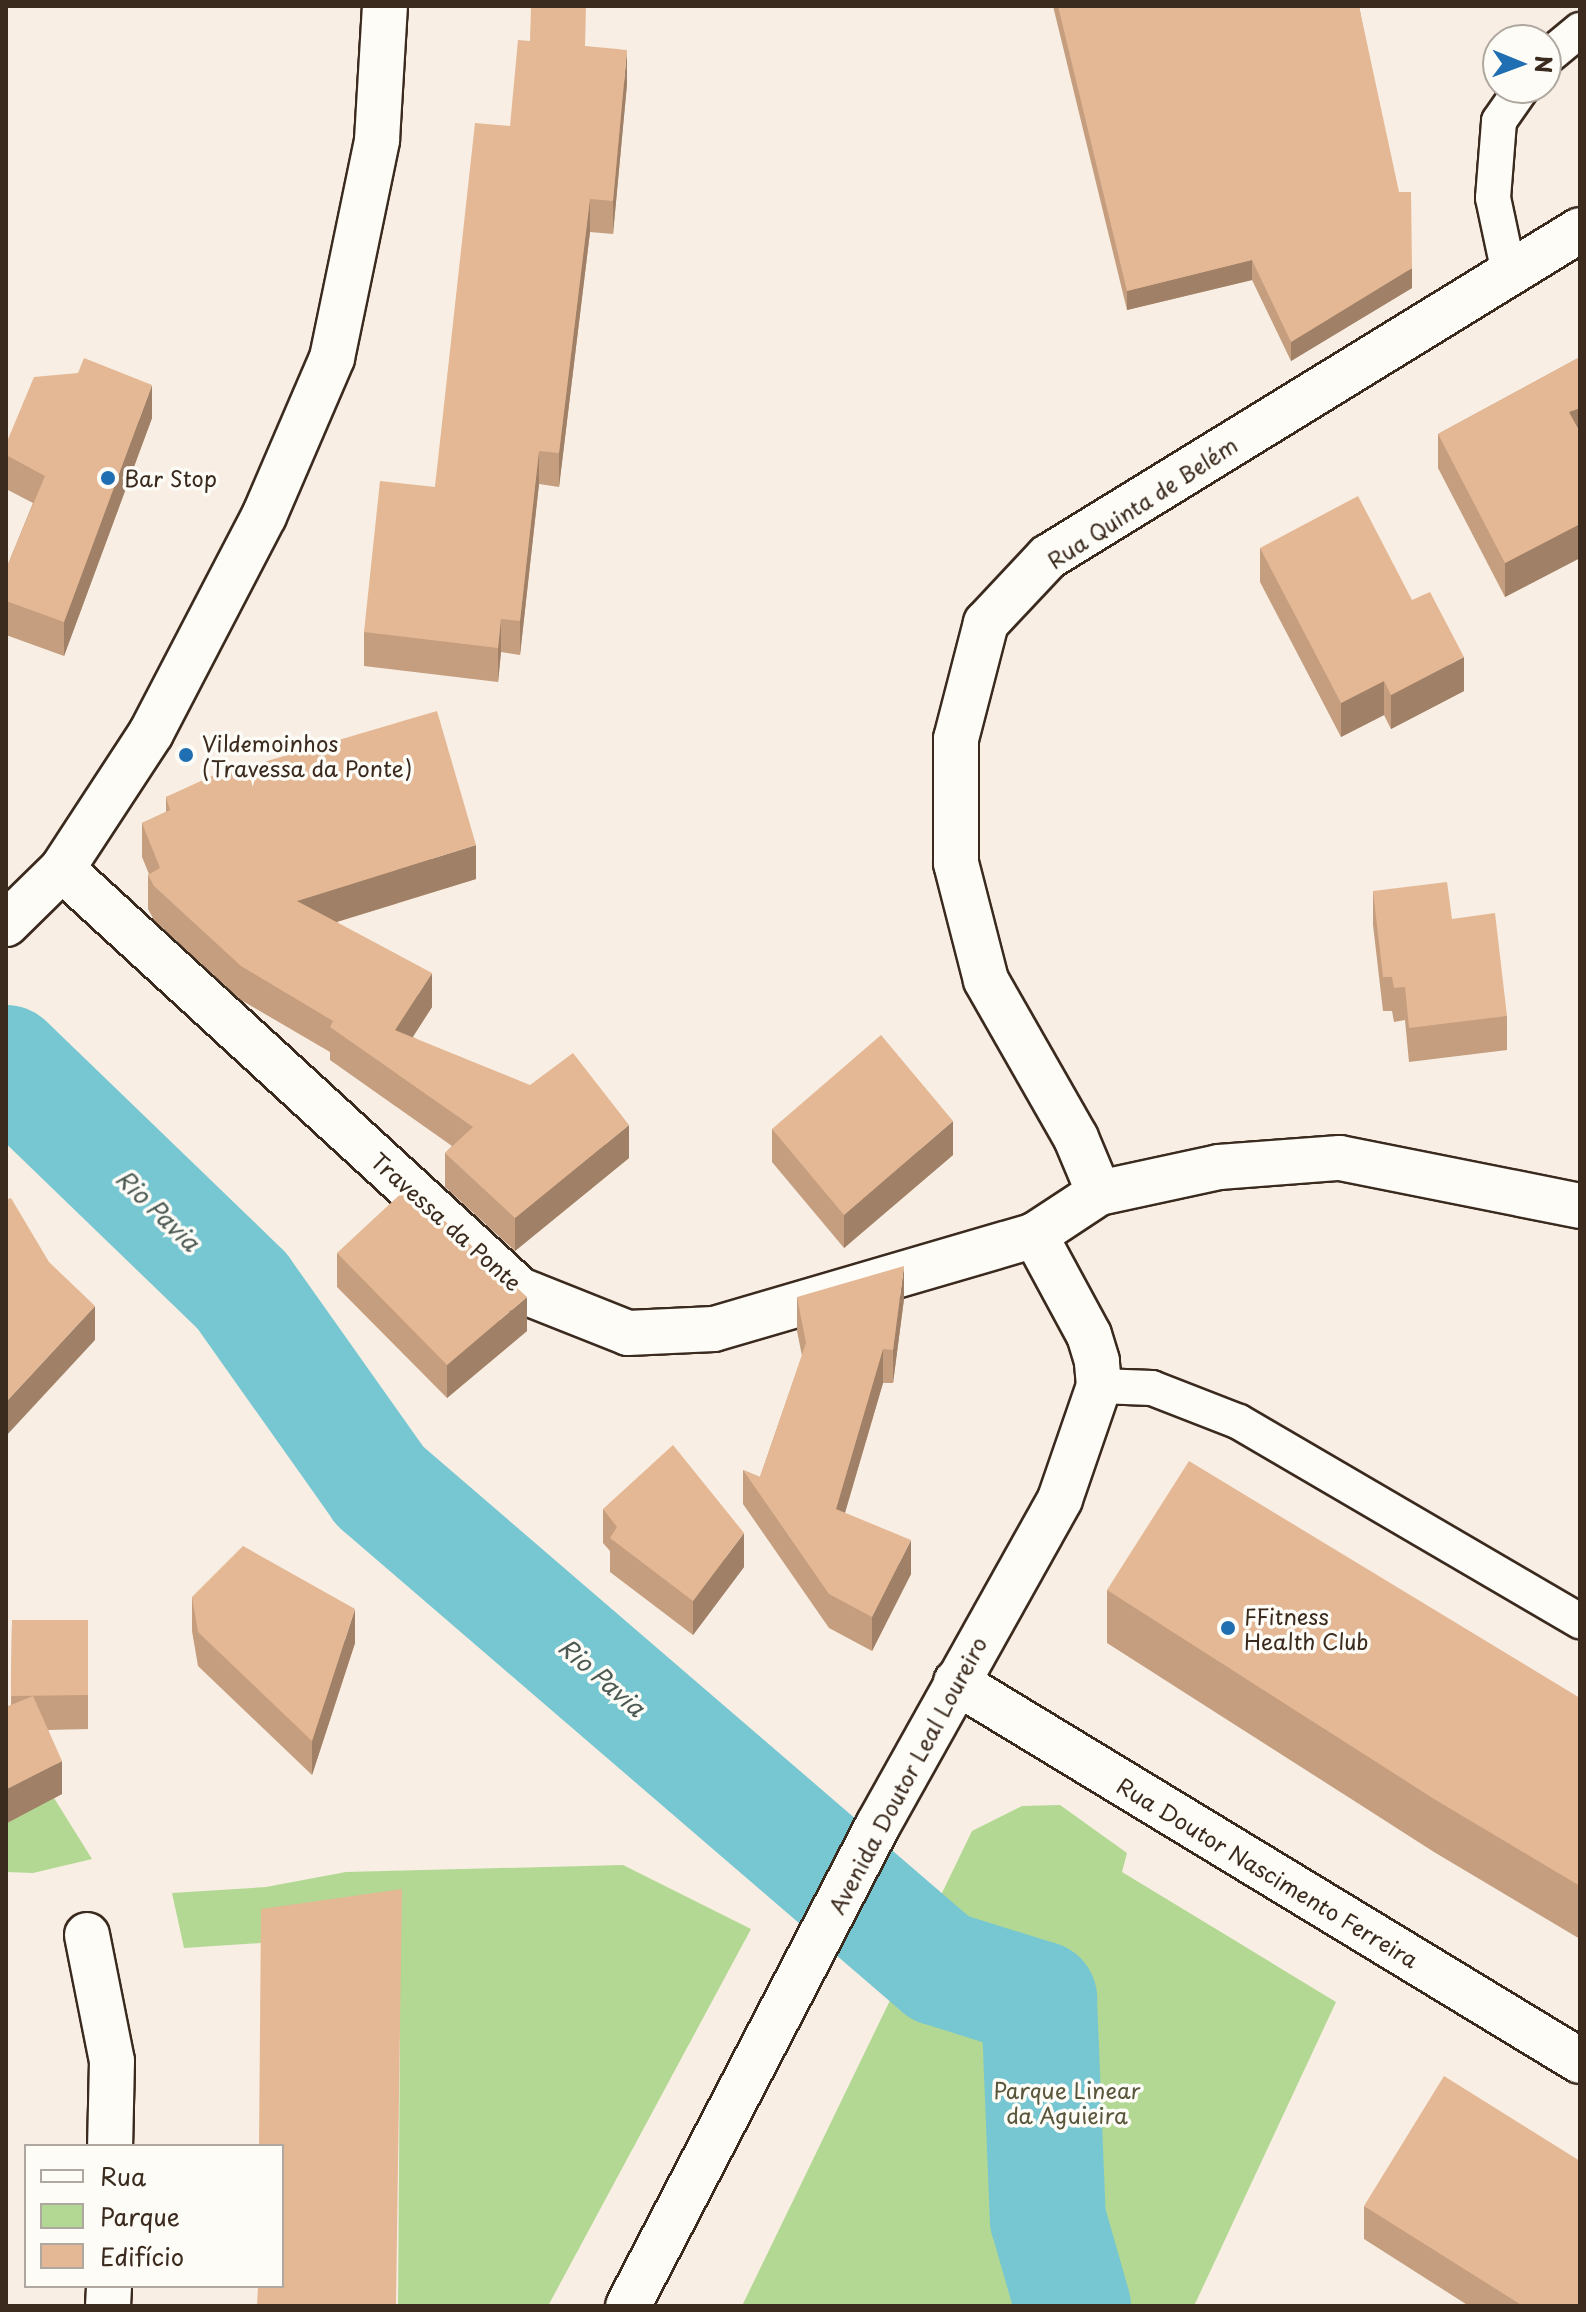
<!DOCTYPE html>
<meta charset="utf-8">
<style>
body{margin:0}
#map{position:relative;width:1586px;height:2312px;overflow:hidden;background:#f8eee3;font-family:"Playpen Sans",sans-serif}
div>[style]{position:absolute}
.green>*{inset:0;background:#b2d893}
.river>*{height:116px;margin:-58px;padding:0 58px;transform-origin:58px;border-radius:58px;background:#77c7d2}
.roads{filter:drop-shadow(2px 0 #3b2a1e) drop-shadow(-2px 0 #3b2a1e) drop-shadow(0 2px #3b2a1e) drop-shadow(0 -2px #3b2a1e)}
.lane>*{height:34px;margin:-17px;padding:0 17px;transform-origin:17px;border-radius:17px;background:#fdfcf7}
.street>*{height:44px;margin:-22px;padding:0 22px;transform-origin:22px;border-radius:22px;background:#fdfcf7}
.primary>*{height:44px;margin:-22px;padding:0 22px;transform-origin:22px;border-radius:22px;background:#fdfcf7}
.wall>*{inset:0;background:#c49e7f}
.shaded-wall>*{inset:0;background:#a08168}
.building>*{inset:0;background:#e4b894}
.dots>*{width:22px;height:22px;translate:-50% -50%;box-sizing:border-box;border:4px solid #fdfcf7;border-radius:50%}
span{translate:-50% -50%;white-space:nowrap;text-align:center;line-height:1.15;-webkit-text-stroke:7px #fdfcf7;paint-order:stroke}
.poi-label{font-size:22px;color:#3b2a1e}
.left{translate:0 -50%;text-align:left}
.street-label{font-size:22px;color:#3b2a1e}
.park-label{font-size:22px;color:#59563b}
.water-label{font-size:24px;color:#4d5954;font-style:italic}
.frame{position:absolute;inset:0;border:8px solid #3b2a1e;pointer-events:none}
.legend{position:absolute;left:24px;top:2144px;width:260px;height:144px;box-sizing:border-box;background:#fdfcf7;border:2px solid #afa8a0;margin:0;padding:10px 14px;list-style:none;font-size:24px;color:#3b2a1e}
.legend li{display:flex;align-items:center;gap:16px;height:40px}
.legend b{width:40px;border:2px solid #afa8a0}
.north{position:absolute;left:1482px;top:24px;width:80px;height:80px;box-sizing:border-box;background:#fdfcf7;border:2px solid #afa8a0;border-radius:50%;rotate:91deg;font-size:22px;font-weight:700;line-height:32px;text-align:center;color:#3b2a1e}
.north::after{content:'';display:block;margin:auto;width:28px;height:36px;background:#1f6fb2;clip-path:polygon(50% 0,100% 100%,50% 72%,0 100%)}
</style>
<div id="map">
<div class="green">
<i style="clip-path:polygon(54px 1798px,92px 1859px,33px 1873px,6px 1872px,6px 1821px)"></i>
<i style="clip-path:polygon(1060px 1805px,1127px 1853px,1122px 1872px,1336px 2002px,1194px 2306px,742px 2306px,972px 1831px,1022px 1806px)"></i>
<i style="clip-path:polygon(623px 1865px,751px 1929px,548px 2306px,398px 2306px,400px 2028px,261px 1943px,184px 1948px,172px 1893px,266px 1887px,346px 1872px)"></i>
</div>
<div class="river">
<i style="left:6px;top:1063px;width:328px;rotate:44deg"></i>
<i style="left:242px;top:1291px;width:239px;rotate:54.7deg"></i>
<i style="left:380px;top:1486px;width:739px;rotate:40.72deg"></i>
<i style="left:940px;top:1968px;width:104px;rotate:17.4deg"></i>
<i style="left:1039px;top:1999px;width:220px;rotate:87.7deg"></i>
<i style="left:1048px;top:2219px;width:91px;rotate:74deg"></i>
</div>
<div class="roads">
<div class="lane">
<i style="left:1546px;top:58px;width:44px;rotate:-39.5deg"></i>
<i style="left:1509px;top:273px;width:77px;rotate:-102deg"></i>
<i style="left:1493px;top:198px;width:77px;rotate:-85.5deg"></i>
<i style="left:1499px;top:121px;width:40px;rotate:-55.1deg"></i>
<i style="left:1099px;top:1386px;width:53px;rotate:2.2deg"></i>
<i style="left:1152px;top:1388px;width:93px;rotate:21.3deg"></i>
<i style="left:1239px;top:1422px;width:395px;rotate:30.3deg"></i>
</div>
<div class="street">
<i style="left:62px;top:869px;width:622px;rotate:42.59deg"></i>
<i style="left:520px;top:1290px;width:116px;rotate:21.7deg"></i>
<i style="left:628px;top:1333px;width:86px;rotate:-2.7deg"></i>
<i style="left:714px;top:1329px;width:334px;rotate:-16.3deg"></i>
<i style="left:1035px;top:1235px;width:77px;rotate:-33.3deg"></i>
<i style="left:1099px;top:1193px;width:123px;rotate:-12.2deg"></i>
<i style="left:1219px;top:1167px;width:121px;rotate:-4.3deg"></i>
<i style="left:1340px;top:1158px;width:245px;rotate:11.3deg"></i>
<i style="left:1099px;top:1193px;width:60px;rotate:-112.7deg"></i>
<i style="left:1076px;top:1138px;width:182px;rotate:-119.7deg"></i>
<i style="left:986px;top:980px;width:121px;rotate:-104.4deg"></i>
<i style="left:956px;top:863px;width:124px;rotate:-90deg"></i>
<i style="left:956px;top:739px;width:120px;rotate:-75.5deg"></i>
<i style="left:986px;top:623px;width:91px;rotate:-46.8deg"></i>
<i style="left:1048px;top:557px;width:624px;rotate:-31.58deg"></i>
<i style="left:956px;top:1682px;width:730px;rotate:31.27deg"></i>
<i style="left:87px;top:1935px;width:128px;rotate:78.8deg"></i>
<i style="left:112px;top:2061px;width:85px;rotate:91.3deg"></i>
<i style="left:108px;top:2306px;width:20px;rotate:-87deg"></i>
<i style="left:628px;top:2306px;width:542px;rotate:-62.54deg"></i>
<i style="left:878px;top:1825px;width:373px;rotate:-60.8deg"></i>
<i style="left:1060px;top:1499px;width:120px;rotate:-71deg"></i>
<i style="left:1099px;top:1386px;width:25px;rotate:-95deg"></i>
<i style="left:1097px;top:1361px;width:27px;rotate:-107deg"></i>
<i style="left:1089px;top:1335px;width:114px;rotate:-118.4deg"></i>
</div>
<div class="primary">
<i style="left:6px;top:924px;width:78px;rotate:-44.5deg"></i>
<i style="left:62px;top:869px;width:163px;rotate:-56.8deg"></i>
<i style="left:151px;top:733px;width:245px;rotate:-62.5deg"></i>
<i style="left:264px;top:516px;width:172px;rotate:-66.7deg"></i>
<i style="left:332px;top:358px;width:223px;rotate:-78.3deg"></i>
<i style="left:377px;top:140px;width:134px;rotate:-86.6deg"></i>
</div>
</div>
<div class="wall">
<i style="clip-path:polygon(1053px 6px,1359px 6px,1412px 288px,1291px 361px,1252px 280px,1127px 310px)"></i>
<i style="clip-path:polygon(586px 46px,627px 84px,613px 234px,590px 232px,559px 487px,539px 484px,520px 655px,501px 652px,498px 682px,364px 666px,364px 632px,435px 487px,510px 126px)"></i>
<i style="clip-path:polygon(1580px 357px,1580px 558px,1505px 597px,1438px 468px,1438px 434px)"></i>
<i style="clip-path:polygon(152px 418px,64px 656px,6px 635px,6px 569px,33px 503px,6px 489px,6px 444px)"></i>
<i style="clip-path:polygon(1260px 548px,1412px 600px,1464px 691px,1391px 729px,1384px 715px,1341px 737px,1260px 582px)"></i>
<i style="clip-path:polygon(230px 772px,476px 879px,337px 922px,432px 1007px,413px 1037px,629px 1158px,515px 1251px,445px 1187px,445px 1153px,452px 1146px,330px 1060px,330px 1052px,241px 1000px,154px 920px,148px 909px,148px 875px,149px 874px,142px 857px,142px 823px,166px 812px,166px 797px)"></i>
<i style="clip-path:polygon(1373px 891px,1452px 919px,1507px 1016px,1507px 1050px,1409px 1062px,1405px 1020px,1394px 1022px,1392px 1011px,1383px 1011px,1373px 925px)"></i>
<i style="clip-path:polygon(772px 1129px,953px 1155px,844px 1248px,772px 1162px)"></i>
<i style="clip-path:polygon(337px 1253px,527px 1331px,447px 1398px,337px 1287px)"></i>
<i style="clip-path:polygon(797px 1297px,904px 1299px,893px 1383px,883px 1383px,845px 1513px,911px 1574px,872px 1651px,829px 1628px,743px 1504px,743px 1470px,760px 1477px,802px 1356px,797px 1331px)"></i>
<i style="clip-path:polygon(603px 1509px,744px 1567px,693px 1635px,610px 1572px,610px 1551px,603px 1543px)"></i>
<i style="clip-path:polygon(1107px 1590px,1580px 1698px,1580px 1939px,1434px 1852px,1107px 1643px)"></i>
<i style="clip-path:polygon(192px 1597px,355px 1643px,312px 1775px,198px 1666px,192px 1631px)"></i>
<i style="clip-path:polygon(12px 1620px,88px 1620px,88px 1729px,48px 1730px,62px 1794px,7px 1823px,6px 1707px,11px 1705px)"></i>
<i style="clip-path:polygon(1364px 2206px,1580px 2306px,1469px 2306px,1364px 2239px)"></i>
</div>
<div class="shaded-wall">
<i style="clip-path:polygon(627px 50px,627px 84px,613px 234px,613px 201px)"></i>
<i style="clip-path:polygon(590px 199px,590px 232px,559px 487px,559px 453px)"></i>
<i style="clip-path:polygon(1252px 260px,1252px 280px,1127px 310px,1127px 291px)"></i>
<i style="clip-path:polygon(1412px 268px,1412px 288px,1291px 361px,1291px 342px)"></i>
<i style="clip-path:polygon(152px 385px,152px 418px,64px 656px,64px 622px)"></i>
<i style="clip-path:polygon(1580px 408px,1580px 442px,1569px 412px)"></i>
<i style="clip-path:polygon(539px 451px,539px 484px,520px 655px,520px 621px)"></i>
<i style="clip-path:polygon(1580px 524px,1580px 558px,1505px 597px,1505px 563px)"></i>
<i style="clip-path:polygon(501px 619px,501px 652px,498px 682px,498px 648px)"></i>
<i style="clip-path:polygon(1464px 657px,1464px 691px,1391px 729px,1391px 695px)"></i>
<i style="clip-path:polygon(1384px 681px,1384px 715px,1341px 737px,1341px 703px)"></i>
<i style="clip-path:polygon(476px 845px,476px 879px,297px 934px,297px 901px)"></i>
<i style="clip-path:polygon(432px 973px,432px 1007px,395px 1064px,395px 1030px)"></i>
<i style="clip-path:polygon(953px 1121px,953px 1155px,844px 1248px,844px 1215px)"></i>
<i style="clip-path:polygon(629px 1125px,629px 1158px,515px 1251px,515px 1218px)"></i>
<i style="clip-path:polygon(904px 1266px,904px 1299px,893px 1383px,893px 1350px)"></i>
<i style="clip-path:polygon(527px 1297px,527px 1331px,447px 1398px,447px 1365px)"></i>
<i style="clip-path:polygon(95px 1306px,95px 1340px,6px 1436px,6px 1402px)"></i>
<i style="clip-path:polygon(883px 1349px,883px 1383px,836px 1543px,836px 1509px)"></i>
<i style="clip-path:polygon(744px 1533px,744px 1567px,693px 1635px,693px 1601px)"></i>
<i style="clip-path:polygon(911px 1540px,911px 1574px,872px 1651px,872px 1617px)"></i>
<i style="clip-path:polygon(355px 1609px,355px 1643px,312px 1775px,312px 1741px)"></i>
<i style="clip-path:polygon(62px 1761px,62px 1794px,7px 1823px,7px 1789px)"></i>
</div>
<div class="building">
<i style="clip-path:polygon(531px 6px,586px 6px,585px 46px,627px 50px,613px 201px,590px 199px,559px 453px,539px 451px,520px 621px,501px 619px,498px 648px,364px 632px,380px 481px,435px 487px,475px 123px,510px 126px,518px 40px,530px 41px)"></i>
<i style="clip-path:polygon(1058px 6px,1359px 6px,1399px 192px,1411px 192px,1412px 268px,1291px 342px,1252px 260px,1127px 291px)"></i>
<i style="clip-path:polygon(1580px 357px,1580px 408px,1569px 412px,1580px 432px,1580px 524px,1505px 563px,1438px 434px)"></i>
<i style="clip-path:polygon(84px 358px,152px 385px,64px 622px,6px 601px,6px 569px,45px 476px,6px 455px,6px 444px,34px 377px,78px 373px)"></i>
<i style="clip-path:polygon(1358px 496px,1412px 600px,1430px 592px,1464px 657px,1391px 695px,1384px 681px,1341px 703px,1260px 548px)"></i>
<i style="clip-path:polygon(437px 711px,476px 845px,297px 901px,432px 973px,395px 1030px,530px 1085px,573px 1053px,629px 1125px,515px 1218px,445px 1153px,473px 1127px,330px 1027px,333px 1021px,241px 966px,154px 886px,148px 875px,160px 868px,142px 823px,170px 810px,166px 797px,229px 768px,230px 772px)"></i>
<i style="clip-path:polygon(1447px 882px,1452px 919px,1495px 913px,1507px 1016px,1409px 1028px,1405px 987px,1394px 988px,1392px 977px,1383px 977px,1373px 891px)"></i>
<i style="clip-path:polygon(881px 1035px,953px 1121px,844px 1215px,772px 1129px)"></i>
<i style="clip-path:polygon(408px 1187px,527px 1297px,447px 1365px,337px 1253px)"></i>
<i style="clip-path:polygon(11px 1198px,49px 1262px,95px 1306px,6px 1402px,6px 1200px)"></i>
<i style="clip-path:polygon(904px 1266px,893px 1350px,883px 1349px,836px 1509px,911px 1540px,872px 1617px,829px 1594px,743px 1470px,760px 1477px,806px 1343px,797px 1297px)"></i>
<i style="clip-path:polygon(673px 1445px,744px 1533px,693px 1601px,610px 1538px,617px 1527px,603px 1509px)"></i>
<i style="clip-path:polygon(1189px 1461px,1580px 1698px,1580px 1886px,1434px 1799px,1107px 1590px)"></i>
<i style="clip-path:polygon(243px 1546px,355px 1609px,312px 1741px,198px 1632px,192px 1597px)"></i>
<i style="clip-path:polygon(12px 1620px,88px 1620px,88px 1695px,11px 1696px)"></i>
<i style="clip-path:polygon(33px 1696px,62px 1761px,7px 1789px,6px 1707px)"></i>
<i style="clip-path:polygon(402px 1889px,396px 2306px,257px 2306px,258px 2286px,282px 2286px,282px 2146px,259px 2146px,261px 1909px)"></i>
<i style="clip-path:polygon(1444px 2076px,1580px 2161px,1580px 2306px,1523px 2306px,1364px 2206px)"></i>
</div>
<div class="dots">
<i style="left:108px;top:478px;background:#1f6fb2"></i>
<i style="left:186px;top:755px;background:#1f6fb2"></i>
<i style="left:1228px;top:1628px;background:#1f6fb2"></i>
</div>
<div class="poi-label">
<span class="left" style="left:124px;top:478px">Bar Stop</span>
<span class="left" style="left:202px;top:755px">Vildemoinhos<br>(Travessa da Ponte)</span>
<span class="left" style="left:1244px;top:1628px">FFitness<br>Health Club</span>
</div>
<div class="street-label">
<span style="left:1142px;top:502px;rotate:-33deg">Rua Quinta de Belém</span>
<span style="left:447px;top:1221px;rotate:42deg">Travessa da Ponte</span>
<span style="left:907px;top:1775px;rotate:-62deg">Avenida Doutor Leal Loureiro</span>
<span style="left:1268px;top:1872px;rotate:31deg">Rua Doutor Nascimento Ferreira</span>
</div>
<div class="park-label">
<span style="left:1067px;top:2102px">Parque Linear<br>da Aguieira</span>
</div>
<div class="water-label">
<span style="left:158px;top:1210px;rotate:44deg">Rio Pavia</span>
<span style="left:602px;top:1677px;rotate:41deg">Rio Pavia</span>
</div>
<div class="frame"></div>
<ul class="legend">
<li><b style="height:10px;background:#fdfcf7"></b>Rua</li>
<li><b style="height:22px;background:#b2d893"></b>Parque</li>
<li><b style="height:22px;background:#e4b894"></b>Edifício</li>
</ul>
<div class="north">N</div>
</div>
